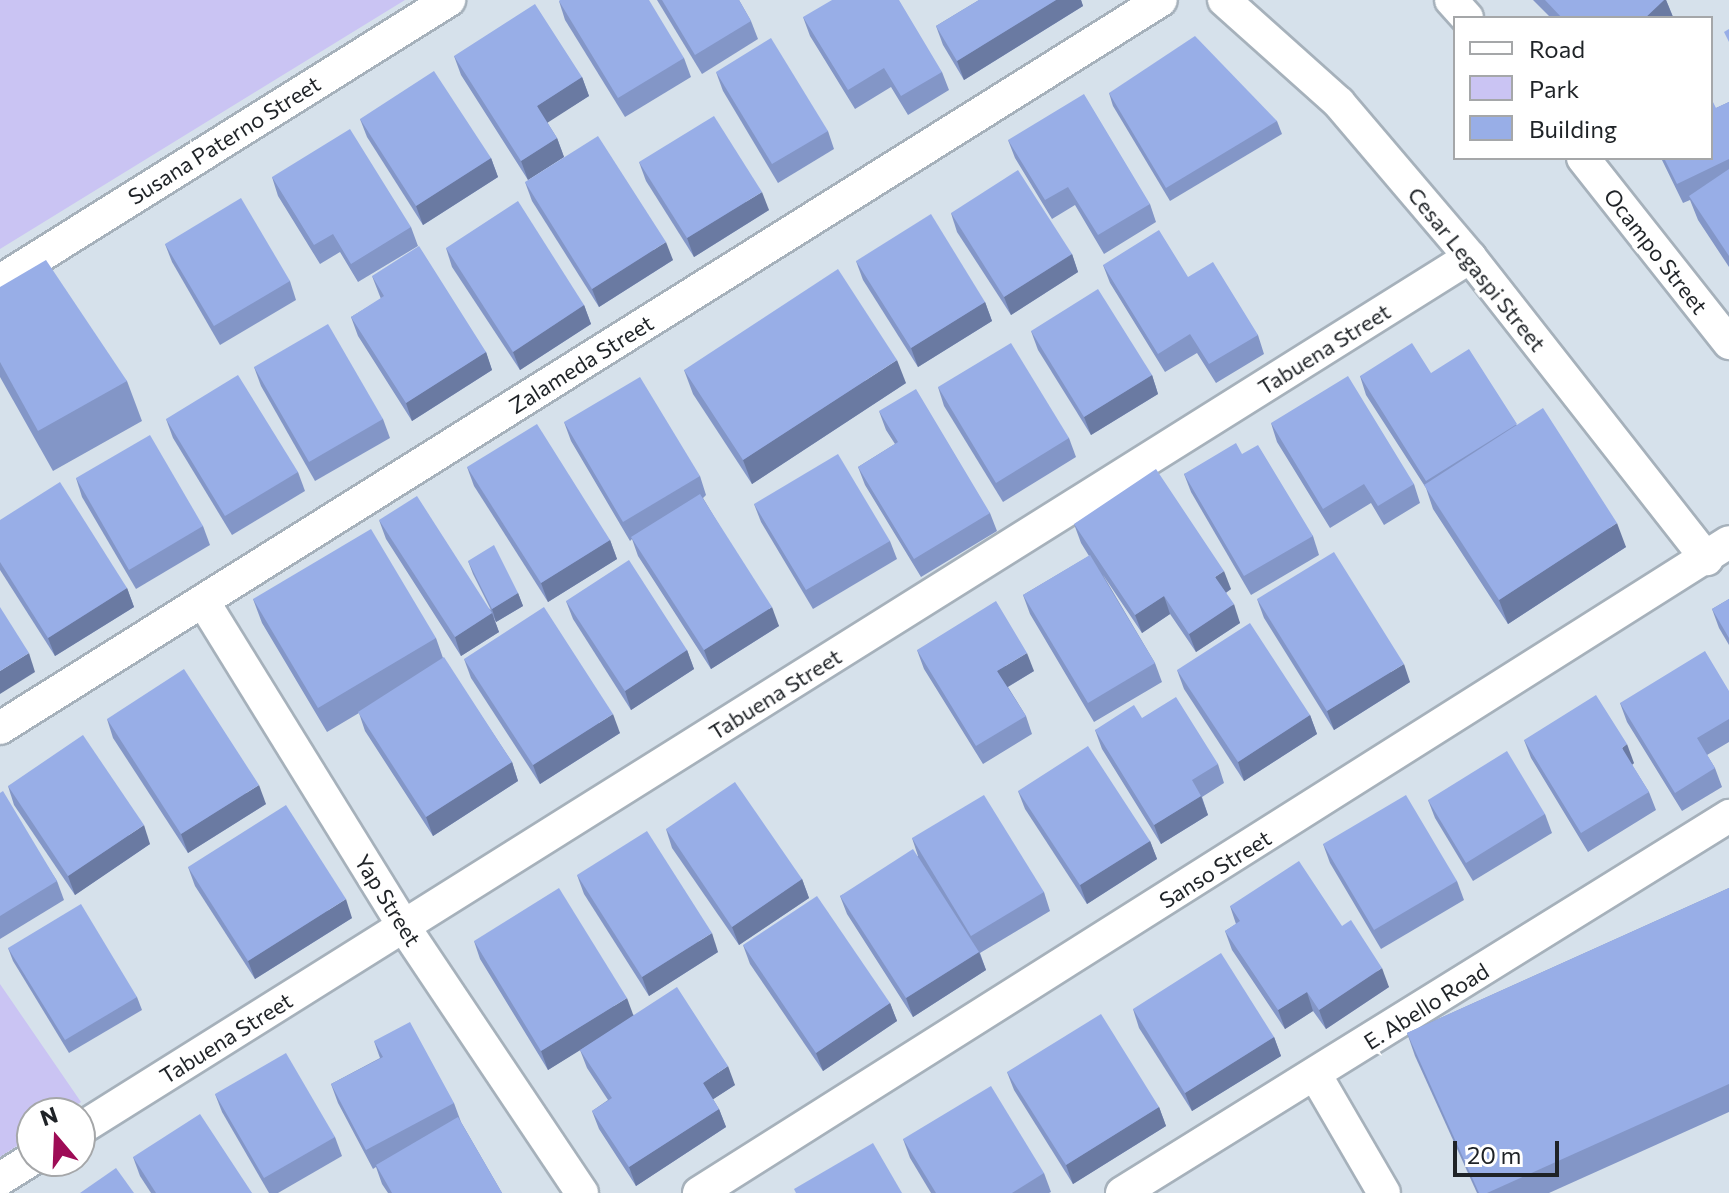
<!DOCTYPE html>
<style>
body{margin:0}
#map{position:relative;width:1729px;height:1193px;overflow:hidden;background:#d6e1eb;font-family:Commissioner,sans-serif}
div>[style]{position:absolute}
.green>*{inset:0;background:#cac4f3}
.roads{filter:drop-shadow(2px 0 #a6b1bb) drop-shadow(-2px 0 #a6b1bb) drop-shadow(0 2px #a6b1bb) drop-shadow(0 -2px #a6b1bb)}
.minor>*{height:32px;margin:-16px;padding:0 16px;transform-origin:16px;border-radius:16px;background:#fff}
.wall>*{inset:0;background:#8396c7}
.shaded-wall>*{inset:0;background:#6a7aa2}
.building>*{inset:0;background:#98aee7}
span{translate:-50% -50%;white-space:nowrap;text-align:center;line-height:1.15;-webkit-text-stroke:7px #fff;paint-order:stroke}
.street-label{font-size:22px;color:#1f2327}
.legend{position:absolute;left:1453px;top:16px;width:260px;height:144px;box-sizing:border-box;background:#fff;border:2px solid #a5a7a9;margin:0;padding:10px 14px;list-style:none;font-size:24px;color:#1f2327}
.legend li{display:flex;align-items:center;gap:16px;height:40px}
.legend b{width:40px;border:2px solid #a5a7a9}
.north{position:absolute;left:16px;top:1097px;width:80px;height:80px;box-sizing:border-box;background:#fff;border:2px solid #a5a7a9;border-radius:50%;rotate:341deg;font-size:22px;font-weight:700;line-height:32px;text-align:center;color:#1f2327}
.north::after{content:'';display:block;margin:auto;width:28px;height:36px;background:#9e0c56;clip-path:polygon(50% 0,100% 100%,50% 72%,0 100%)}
.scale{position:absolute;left:1453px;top:1141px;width:106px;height:36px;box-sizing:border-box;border:4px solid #1f2327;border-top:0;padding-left:10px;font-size:24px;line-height:28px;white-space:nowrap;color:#1f2327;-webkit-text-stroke:6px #fff;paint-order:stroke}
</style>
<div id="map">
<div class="green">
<i style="clip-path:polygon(0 0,405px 0,0 249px)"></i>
<i style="clip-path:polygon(0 984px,81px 1102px,65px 1113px,32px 1113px,32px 1136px,0 1157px)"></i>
</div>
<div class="roads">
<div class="minor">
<i style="left:1224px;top:0;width:154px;rotate:41.8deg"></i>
<i style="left:1339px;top:103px;width:202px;rotate:49.6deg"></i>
<i style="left:1470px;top:257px;width:384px;rotate:51.9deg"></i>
<i style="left:1451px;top:0;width:24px;rotate:48deg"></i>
<i style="left:1583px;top:158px;width:236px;rotate:51.7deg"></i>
<i style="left:0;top:281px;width:530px;rotate:-32.04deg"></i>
<i style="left:203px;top:601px;width:383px;rotate:58.3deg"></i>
<i style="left:404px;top:927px;width:320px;rotate:56.2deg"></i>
<i style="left:0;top:728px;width:1370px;rotate:-32.09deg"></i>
<i style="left:1316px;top:1076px;width:135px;rotate:59.8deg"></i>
<i style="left:80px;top:1129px;width:1641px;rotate:-32.1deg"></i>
<i style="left:0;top:1179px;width:38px;rotate:-32deg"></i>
<i style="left:699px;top:1193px;width:1218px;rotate:-32.29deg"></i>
<i style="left:1122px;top:1193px;width:715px;rotate:-31.84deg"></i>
</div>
</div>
<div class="wall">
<i style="clip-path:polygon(657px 0,739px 0,751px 21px,758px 39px,702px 74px)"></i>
<i style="clip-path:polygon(979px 0,1081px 0,1083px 6px,964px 80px,943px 45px,936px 26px)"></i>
<i style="clip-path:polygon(1533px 0,1666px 0,1673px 17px,1671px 18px,1551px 18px)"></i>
<i style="clip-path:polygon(559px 1px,684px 58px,691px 77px,625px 117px,565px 20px)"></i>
<i style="clip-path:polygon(803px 17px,942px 72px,949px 90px,908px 115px,891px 87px,855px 109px,810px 36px)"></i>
<i style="clip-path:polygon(454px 56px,582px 77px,589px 96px,547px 122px,557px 138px,564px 157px,528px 180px,461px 75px)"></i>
<i style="clip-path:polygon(716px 72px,828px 131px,834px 149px,778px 183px,723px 91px)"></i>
<i style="clip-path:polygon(1109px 93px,1277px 121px,1282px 134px,1170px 201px,1113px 106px)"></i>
<i style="clip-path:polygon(1729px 102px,1729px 267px,1698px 220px,1690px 200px,1683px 203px,1661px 158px,1711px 158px,1716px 108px)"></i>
<i style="clip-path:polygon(360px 119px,491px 158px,498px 177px,423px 225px,367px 137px)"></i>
<i style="clip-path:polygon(1008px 140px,1150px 204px,1156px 222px,1104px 254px,1075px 205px,1052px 219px,1015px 158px)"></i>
<i style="clip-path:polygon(639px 162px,769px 210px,694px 257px,646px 181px)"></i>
<i style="clip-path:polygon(272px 177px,411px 227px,418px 246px,358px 282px,340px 252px,320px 264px,278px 196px)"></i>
<i style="clip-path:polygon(525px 182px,673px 260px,599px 307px,532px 201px)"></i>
<i style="clip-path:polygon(951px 213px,1072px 254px,1078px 272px,1011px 315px,957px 232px)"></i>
<i style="clip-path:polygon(165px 244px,290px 281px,296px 300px,220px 345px,172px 262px)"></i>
<i style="clip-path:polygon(446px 248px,584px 305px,591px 324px,520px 370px,452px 267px)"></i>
<i style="clip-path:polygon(856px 261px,985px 302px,992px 321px,918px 367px,863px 280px)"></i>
<i style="clip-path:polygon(1103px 265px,1188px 277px,1258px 335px,1264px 354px,1216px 383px,1197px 353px,1165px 372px,1110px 283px)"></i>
<i style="clip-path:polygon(372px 276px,486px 352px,492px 370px,412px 421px,358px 336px,351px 317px,381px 299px)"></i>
<i style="clip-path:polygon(0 287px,127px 381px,142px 421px,53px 471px,0 377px)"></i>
<i style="clip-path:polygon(1031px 331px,1152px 375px,1158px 394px,1091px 435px,1038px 350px)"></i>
<i style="clip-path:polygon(254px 367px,383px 419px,390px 438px,315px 481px,261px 386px)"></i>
<i style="clip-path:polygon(684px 370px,906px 383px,752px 484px,693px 394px)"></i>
<i style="clip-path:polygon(1431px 373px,1517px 425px,1626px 547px,1508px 624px,1433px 509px,1426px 488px,1366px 395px,1360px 376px)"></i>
<i style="clip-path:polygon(938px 387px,1069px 438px,1076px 457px,1003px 502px,944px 406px)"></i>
<i style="clip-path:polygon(879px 411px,990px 513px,997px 531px,921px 577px,865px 485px,858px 467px,895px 444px,886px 430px)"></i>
<i style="clip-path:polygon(166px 419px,298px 472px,305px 491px,232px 535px,173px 438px)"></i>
<i style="clip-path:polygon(564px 422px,700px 476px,706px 495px,703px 498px,779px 626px,711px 669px,638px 556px,632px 539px,630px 541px,571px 441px)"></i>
<i style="clip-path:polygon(1271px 423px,1414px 484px,1420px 503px,1384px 525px,1371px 503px,1330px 528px,1277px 442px)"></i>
<i style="clip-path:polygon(1242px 454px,1313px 536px,1319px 555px,1251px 595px,1191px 492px,1184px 474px)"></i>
<i style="clip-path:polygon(467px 467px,610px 540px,617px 559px,548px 602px,474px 486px)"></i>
<i style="clip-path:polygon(76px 478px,203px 526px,210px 545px,136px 589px,82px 497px)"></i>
<i style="clip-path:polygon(754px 504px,890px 541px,897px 559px,813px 609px,761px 522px)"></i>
<i style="clip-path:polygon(0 520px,127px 588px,134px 607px,55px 656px,0 570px)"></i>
<i style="clip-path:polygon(379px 520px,491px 610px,473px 574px,468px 561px,518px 593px,523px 606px,496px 622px,493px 616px,499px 632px,461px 656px,386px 539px)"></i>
<i style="clip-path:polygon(1074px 524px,1231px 589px,1226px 593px,1240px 623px,1196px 652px,1170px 614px,1142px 633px,1103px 575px,1155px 663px,1162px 682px,1094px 722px,1030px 614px,1023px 595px,1089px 556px,1081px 543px)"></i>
<i style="clip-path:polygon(253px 599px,436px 638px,443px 658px,512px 762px,518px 781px,433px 836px,365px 731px,359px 713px,327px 732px,262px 623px)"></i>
<i style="clip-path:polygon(1257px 599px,1410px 682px,1334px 730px,1264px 618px)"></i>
<i style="clip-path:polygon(1729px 599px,1729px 645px,1719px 628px,1712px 609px)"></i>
<i style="clip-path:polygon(566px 601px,687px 650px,694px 669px,631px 710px,573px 619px)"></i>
<i style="clip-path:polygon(917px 650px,1034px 671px,1008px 687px,1026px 716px,1032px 734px,983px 764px,924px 669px)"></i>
<i style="clip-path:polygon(464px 659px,620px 733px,540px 784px,471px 678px)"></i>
<i style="clip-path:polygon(1177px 670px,1310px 715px,1317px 734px,1244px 781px,1184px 689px)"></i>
<i style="clip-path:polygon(1729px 691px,1729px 742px,1707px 755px,1715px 768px,1722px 787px,1682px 811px,1627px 722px,1620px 703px)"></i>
<i style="clip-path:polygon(1142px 718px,1218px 764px,1224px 783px,1202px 797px,1208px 815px,1161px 844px,1102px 749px,1095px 730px)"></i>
<i style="clip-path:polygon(107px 719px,266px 804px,188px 853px,113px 738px)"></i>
<i style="clip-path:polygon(1524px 740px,1634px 763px,1632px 765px,1649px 792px,1656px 810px,1588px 852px,1531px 758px)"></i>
<i style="clip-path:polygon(8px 786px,150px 844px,75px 895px,14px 805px)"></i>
<i style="clip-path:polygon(1018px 791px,1150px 841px,1157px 859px,1087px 904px,1025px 809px)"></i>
<i style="clip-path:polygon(0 793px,57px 881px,64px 900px,0 939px)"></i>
<i style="clip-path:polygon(1428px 800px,1545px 814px,1552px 833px,1473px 881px,1435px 818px)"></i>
<i style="clip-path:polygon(666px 829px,802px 879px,809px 898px,739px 945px,672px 848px)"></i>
<i style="clip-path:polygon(912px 838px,1044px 892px,1050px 911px,980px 953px,986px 970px,913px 1017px,847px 914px,840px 896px,918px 856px)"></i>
<i style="clip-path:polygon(1323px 844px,1457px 881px,1464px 900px,1381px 949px,1330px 863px)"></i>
<i style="clip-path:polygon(188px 867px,352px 918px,255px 979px,195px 886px)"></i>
<i style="clip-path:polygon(577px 875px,718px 952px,649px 996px,584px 894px)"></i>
<i style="clip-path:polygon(1729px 888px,1729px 1112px,1549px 1193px,1477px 1193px,1415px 1056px,1407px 1033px)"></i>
<i style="clip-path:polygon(1230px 906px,1342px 926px,1389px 987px,1326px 1029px,1313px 1011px,1285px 1029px,1232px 950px,1225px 931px,1236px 924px)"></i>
<i style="clip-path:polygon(474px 941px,634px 1015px,735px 1085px,713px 1099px,719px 1109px,726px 1127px,636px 1186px,599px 1129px,592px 1111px,608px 1100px,587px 1068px,580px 1050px,584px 1047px,548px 1070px,480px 959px)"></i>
<i style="clip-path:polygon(743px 945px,890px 1003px,897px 1021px,823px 1071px,750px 964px)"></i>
<i style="clip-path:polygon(8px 948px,137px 997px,142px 1010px,69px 1053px,13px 961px)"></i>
<i style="clip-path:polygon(1133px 1009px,1274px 1037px,1281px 1056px,1192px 1111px,1139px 1028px)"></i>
<i style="clip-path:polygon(374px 1041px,454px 1103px,461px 1122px,502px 1193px,388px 1193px,382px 1184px,376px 1167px,373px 1169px,338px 1103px,331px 1084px,380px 1058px)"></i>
<i style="clip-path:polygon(1007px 1072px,1159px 1107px,1166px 1126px,1073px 1184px,1014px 1090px)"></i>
<i style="clip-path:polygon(215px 1094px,335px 1137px,342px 1156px,278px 1193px,269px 1193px,222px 1112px)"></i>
<i style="clip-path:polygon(903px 1139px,1044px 1173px,1051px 1192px,1049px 1193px,931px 1193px,910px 1158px)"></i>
<i style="clip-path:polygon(133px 1157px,252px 1193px,151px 1193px,140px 1176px)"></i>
</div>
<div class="shaded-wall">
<i style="clip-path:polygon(1056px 0,1081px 0,1083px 6px,964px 80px,957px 61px)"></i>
<i style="clip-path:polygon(1664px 0,1666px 0,1673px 17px,1671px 18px,1645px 18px)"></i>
<i style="clip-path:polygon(582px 77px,589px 96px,544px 125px,537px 106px)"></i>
<i style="clip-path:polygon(557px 138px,564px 157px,528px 180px,521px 161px)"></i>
<i style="clip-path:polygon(491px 158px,498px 177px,423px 225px,416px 206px)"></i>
<i style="clip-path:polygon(762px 192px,769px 210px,694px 257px,687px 238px)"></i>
<i style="clip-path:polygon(666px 242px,673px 260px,599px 307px,592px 289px)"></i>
<i style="clip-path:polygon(1072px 254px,1078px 272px,1011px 315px,1004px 297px)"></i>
<i style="clip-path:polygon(985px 302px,992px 321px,918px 367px,911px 348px)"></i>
<i style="clip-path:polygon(584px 305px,591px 324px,520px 370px,513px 352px)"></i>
<i style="clip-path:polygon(486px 352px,492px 370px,412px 421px,406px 403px)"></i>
<i style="clip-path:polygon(897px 360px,906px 383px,752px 484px,743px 460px)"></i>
<i style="clip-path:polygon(1152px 375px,1158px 394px,1091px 435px,1084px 417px)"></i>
<i style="clip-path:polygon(1617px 523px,1626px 547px,1508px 624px,1499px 600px)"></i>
<i style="clip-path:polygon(610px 540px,617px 559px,548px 602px,541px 583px)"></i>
<i style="clip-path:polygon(1224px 571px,1231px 589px,1222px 595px,1215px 577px)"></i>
<i style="clip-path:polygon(127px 588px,134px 607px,55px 656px,48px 638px)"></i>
<i style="clip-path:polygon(518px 593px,523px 606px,496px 622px,492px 609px)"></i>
<i style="clip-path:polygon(1164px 596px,1170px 614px,1142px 633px,1135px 615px)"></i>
<i style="clip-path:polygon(1234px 604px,1240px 623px,1196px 652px,1189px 634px)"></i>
<i style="clip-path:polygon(772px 607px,779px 626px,711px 669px,704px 650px)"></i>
<i style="clip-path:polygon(492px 613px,499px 632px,461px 656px,455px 637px)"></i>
<i style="clip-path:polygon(687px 650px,694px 669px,631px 710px,625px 691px)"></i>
<i style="clip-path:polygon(29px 653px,35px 672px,0 694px,0 671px)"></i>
<i style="clip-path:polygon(1027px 653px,1034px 671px,1004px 689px,997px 671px)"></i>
<i style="clip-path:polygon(1404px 664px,1410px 682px,1334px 730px,1327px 711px)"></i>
<i style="clip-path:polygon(613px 714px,620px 733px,540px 784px,533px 765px)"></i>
<i style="clip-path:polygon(1310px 715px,1317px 734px,1244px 781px,1238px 762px)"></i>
<i style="clip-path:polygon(1627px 744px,1634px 763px,1629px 767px,1622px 748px)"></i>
<i style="clip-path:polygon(512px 762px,518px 781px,433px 836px,426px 817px)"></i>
<i style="clip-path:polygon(259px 785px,266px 804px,188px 853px,181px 834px)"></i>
<i style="clip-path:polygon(1201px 796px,1208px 815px,1161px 844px,1154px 825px)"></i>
<i style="clip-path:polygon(144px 825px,150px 844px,75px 895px,68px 876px)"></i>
<i style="clip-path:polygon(1150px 841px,1157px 859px,1087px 904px,1080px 885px)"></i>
<i style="clip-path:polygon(802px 879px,809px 898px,739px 945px,732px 927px)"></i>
<i style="clip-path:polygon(346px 899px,352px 918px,255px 979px,248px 961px)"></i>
<i style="clip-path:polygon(712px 933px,718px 952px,649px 996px,642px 977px)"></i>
<i style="clip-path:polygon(979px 952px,986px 970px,913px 1017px,906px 998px)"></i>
<i style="clip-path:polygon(1382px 968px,1389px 987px,1326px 1029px,1319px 1010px)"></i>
<i style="clip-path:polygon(1307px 992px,1313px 1011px,1285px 1029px,1278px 1010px)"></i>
<i style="clip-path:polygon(627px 998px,634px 1017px,548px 1070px,541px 1051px)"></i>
<i style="clip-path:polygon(890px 1003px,897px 1021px,823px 1071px,816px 1053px)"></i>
<i style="clip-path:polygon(1274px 1037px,1281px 1056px,1192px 1111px,1185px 1093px)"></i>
<i style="clip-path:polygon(728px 1066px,735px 1085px,709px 1102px,703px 1083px)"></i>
<i style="clip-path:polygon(1159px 1107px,1166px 1126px,1073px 1184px,1066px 1165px)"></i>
<i style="clip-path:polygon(719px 1109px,726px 1127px,636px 1186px,629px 1167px)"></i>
</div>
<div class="building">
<i style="clip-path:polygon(560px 0,649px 0,684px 58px,618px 98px,559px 1px)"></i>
<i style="clip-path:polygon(662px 0,739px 0,751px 21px,695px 55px)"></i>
<i style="clip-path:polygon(832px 0,899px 0,942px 72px,901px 96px,884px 68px,848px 90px,803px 17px)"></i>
<i style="clip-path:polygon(979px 0,1056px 0,957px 61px,936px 26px)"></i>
<i style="clip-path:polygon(1545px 0,1664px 0,1645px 18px,1562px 18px)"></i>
<i style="clip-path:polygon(535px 4px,582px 77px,537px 106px,557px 138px,521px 161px,454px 56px)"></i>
<i style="clip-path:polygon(1729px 29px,1729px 42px,1724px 32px)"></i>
<i style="clip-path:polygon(1195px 36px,1277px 121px,1166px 188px,1109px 93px)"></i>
<i style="clip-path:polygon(771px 38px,828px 131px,772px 164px,716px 72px)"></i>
<i style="clip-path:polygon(434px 71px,491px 158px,416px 206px,360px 119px)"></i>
<i style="clip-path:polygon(1084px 94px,1150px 204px,1098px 235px,1068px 187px,1045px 200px,1008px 140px)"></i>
<i style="clip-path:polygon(1711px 98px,1716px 108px,1729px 102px,1729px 159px,1677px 184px,1664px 158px,1711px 158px)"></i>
<i style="clip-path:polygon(714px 116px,762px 192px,687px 238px,639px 162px)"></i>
<i style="clip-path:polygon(350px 129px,411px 227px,351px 264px,333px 234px,314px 245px,272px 177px)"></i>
<i style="clip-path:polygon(598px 136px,666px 242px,592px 289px,525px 182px)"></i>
<i style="clip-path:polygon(1729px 169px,1729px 256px,1689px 196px)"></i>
<i style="clip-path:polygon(1018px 170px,1072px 254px,1004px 297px,951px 213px)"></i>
<i style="clip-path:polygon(241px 198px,290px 281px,214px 326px,165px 244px)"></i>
<i style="clip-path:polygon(518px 201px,584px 305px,513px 352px,446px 248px)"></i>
<i style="clip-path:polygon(931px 214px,985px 302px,911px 348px,856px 261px)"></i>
<i style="clip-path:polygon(1159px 230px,1188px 277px,1213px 262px,1258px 335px,1209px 364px,1190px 334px,1158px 354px,1103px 265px)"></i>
<i style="clip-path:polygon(419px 246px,486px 352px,406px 403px,351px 317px,384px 296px,372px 276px)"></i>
<i style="clip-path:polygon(46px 260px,127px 381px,38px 431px,0 362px,0 287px)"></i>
<i style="clip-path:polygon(838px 269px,897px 360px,743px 460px,684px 370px)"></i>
<i style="clip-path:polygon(1098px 289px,1152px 375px,1084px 417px,1031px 331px)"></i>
<i style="clip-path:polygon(328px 324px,383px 419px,309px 462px,254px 367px)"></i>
<i style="clip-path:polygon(1011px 343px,1069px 438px,996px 483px,938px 387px)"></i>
<i style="clip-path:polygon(1412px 343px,1431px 373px,1469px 349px,1517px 424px,1426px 481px,1360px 376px)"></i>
<i style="clip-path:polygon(238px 375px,298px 472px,225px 516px,166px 419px)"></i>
<i style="clip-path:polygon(1348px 376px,1414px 484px,1378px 506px,1364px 484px,1323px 509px,1271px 423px)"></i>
<i style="clip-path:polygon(640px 377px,700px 476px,623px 522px,564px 422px)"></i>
<i style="clip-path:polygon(916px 389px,990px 513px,914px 559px,858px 467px,898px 442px,879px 411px)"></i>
<i style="clip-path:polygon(1543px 408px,1617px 523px,1499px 600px,1424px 485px)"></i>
<i style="clip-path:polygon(537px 424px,610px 540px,541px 583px,467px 467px)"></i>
<i style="clip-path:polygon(150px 435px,203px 526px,129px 570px,76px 478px)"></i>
<i style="clip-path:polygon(1236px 443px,1242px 454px,1258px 445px,1313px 536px,1244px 576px,1184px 474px)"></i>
<i style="clip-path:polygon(838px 454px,890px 541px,806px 590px,754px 504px)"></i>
<i style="clip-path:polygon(1156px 469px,1224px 571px,1215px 577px,1234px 604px,1189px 634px,1164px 596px,1135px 615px,1074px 524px)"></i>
<i style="clip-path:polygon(60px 482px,127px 588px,48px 638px,0 562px,0 520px)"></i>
<i style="clip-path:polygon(700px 494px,772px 607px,704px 650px,631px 537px)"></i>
<i style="clip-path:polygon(417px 496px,492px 613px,455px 637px,379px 520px)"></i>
<i style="clip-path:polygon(371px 529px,436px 638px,318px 708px,253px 599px)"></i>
<i style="clip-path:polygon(494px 545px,518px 593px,492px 609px,468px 561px)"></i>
<i style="clip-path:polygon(1334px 552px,1404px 664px,1327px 711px,1257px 599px)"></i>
<i style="clip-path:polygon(1090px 555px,1155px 663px,1088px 703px,1023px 595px)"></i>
<i style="clip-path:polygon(629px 560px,687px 650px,625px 691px,566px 601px)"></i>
<i style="clip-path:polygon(1729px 599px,1729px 638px,1712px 609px)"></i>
<i style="clip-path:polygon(996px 601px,1027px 653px,997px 671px,1026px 716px,976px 746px,917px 650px)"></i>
<i style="clip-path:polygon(0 607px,29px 653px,0 671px)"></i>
<i style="clip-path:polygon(544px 607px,613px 714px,533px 765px,464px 659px)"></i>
<i style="clip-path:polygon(1250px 623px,1310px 715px,1238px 762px,1177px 670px)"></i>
<i style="clip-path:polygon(1705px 651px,1729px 691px,1729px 719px,1697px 738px,1715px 768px,1675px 793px,1620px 703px)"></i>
<i style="clip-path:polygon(444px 657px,512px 762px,426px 817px,358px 712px)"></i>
<i style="clip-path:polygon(184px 669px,259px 785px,181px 834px,107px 719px)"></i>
<i style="clip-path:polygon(1596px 695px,1627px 744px,1622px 748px,1649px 792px,1581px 833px,1524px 740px)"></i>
<i style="clip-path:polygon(1176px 697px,1218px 764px,1192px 780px,1201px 796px,1154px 825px,1095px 730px,1134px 705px,1142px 718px)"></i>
<i style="clip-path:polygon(83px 735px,144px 825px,68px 876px,8px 786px)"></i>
<i style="clip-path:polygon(1088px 746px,1150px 841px,1080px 885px,1018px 791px)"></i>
<i style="clip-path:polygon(1507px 751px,1545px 814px,1466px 863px,1428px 800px)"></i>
<i style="clip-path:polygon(735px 782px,802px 879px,732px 927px,666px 829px)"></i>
<i style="clip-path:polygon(3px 791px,57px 881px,0 916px,0 793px)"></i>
<i style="clip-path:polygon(984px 795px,1044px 892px,971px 936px,912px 838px)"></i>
<i style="clip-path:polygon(1406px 795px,1457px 881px,1374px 930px,1323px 844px)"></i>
<i style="clip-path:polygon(286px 805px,346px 899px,248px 961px,188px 867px)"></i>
<i style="clip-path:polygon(647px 831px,712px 933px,642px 977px,577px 875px)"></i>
<i style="clip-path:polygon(913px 849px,979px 952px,906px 998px,840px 896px)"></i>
<i style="clip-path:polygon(1299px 861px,1342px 926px,1351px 920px,1382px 968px,1319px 1010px,1307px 992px,1278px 1010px,1225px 931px,1240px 921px,1230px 906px)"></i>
<i style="clip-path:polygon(559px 888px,627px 998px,541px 1051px,474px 941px)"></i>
<i style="clip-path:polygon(1729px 888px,1729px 1084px,1487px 1193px,1479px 1193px,1407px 1033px)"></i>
<i style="clip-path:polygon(817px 896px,890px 1003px,816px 1053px,743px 945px)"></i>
<i style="clip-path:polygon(81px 904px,137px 997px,65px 1040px,8px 948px)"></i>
<i style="clip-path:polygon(1221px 953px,1274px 1037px,1185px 1093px,1133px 1009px)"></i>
<i style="clip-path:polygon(677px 987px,728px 1066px,703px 1083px,719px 1109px,629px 1167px,592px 1111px,612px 1098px,580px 1050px)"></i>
<i style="clip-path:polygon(1101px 1014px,1159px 1107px,1066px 1165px,1007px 1072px)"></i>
<i style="clip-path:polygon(410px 1022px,454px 1103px,366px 1150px,331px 1084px,383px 1057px,374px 1041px)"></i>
<i style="clip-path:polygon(286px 1053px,335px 1137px,264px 1178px,215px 1094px)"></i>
<i style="clip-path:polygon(991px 1086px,1044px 1173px,1012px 1193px,936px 1193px,903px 1139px)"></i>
<i style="clip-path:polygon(200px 1114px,252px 1193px,156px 1193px,133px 1157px)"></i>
<i style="clip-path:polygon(458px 1117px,502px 1193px,392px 1193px,376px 1165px)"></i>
<i style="clip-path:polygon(873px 1143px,902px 1193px,796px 1193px,794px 1189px)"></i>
<i style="clip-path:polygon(116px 1168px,134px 1193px,80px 1193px)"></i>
</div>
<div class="street-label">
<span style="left:224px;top:140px;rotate:-32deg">Susana Paterno Street</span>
<span style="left:1656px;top:251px;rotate:52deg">Ocampo Street</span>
<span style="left:1477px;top:269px;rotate:51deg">Cesar Legaspi Street</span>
<span style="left:1324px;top:349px;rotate:-32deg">Tabuena Street</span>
<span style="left:581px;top:364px;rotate:-32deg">Zalameda Street</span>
<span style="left:775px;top:694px;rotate:-32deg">Tabuena Street</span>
<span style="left:1215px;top:869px;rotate:-32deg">Sanso Street</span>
<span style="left:388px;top:900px;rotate:58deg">Yap Street</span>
<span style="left:1426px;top:1006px;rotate:-32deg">E. Abello Road</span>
<span style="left:226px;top:1038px;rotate:-32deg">Tabuena Street</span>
</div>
<ul class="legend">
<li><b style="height:10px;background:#fff"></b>Road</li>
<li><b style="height:22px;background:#cac4f3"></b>Park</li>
<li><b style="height:22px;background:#98aee7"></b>Building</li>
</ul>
<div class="north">N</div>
<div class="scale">20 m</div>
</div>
